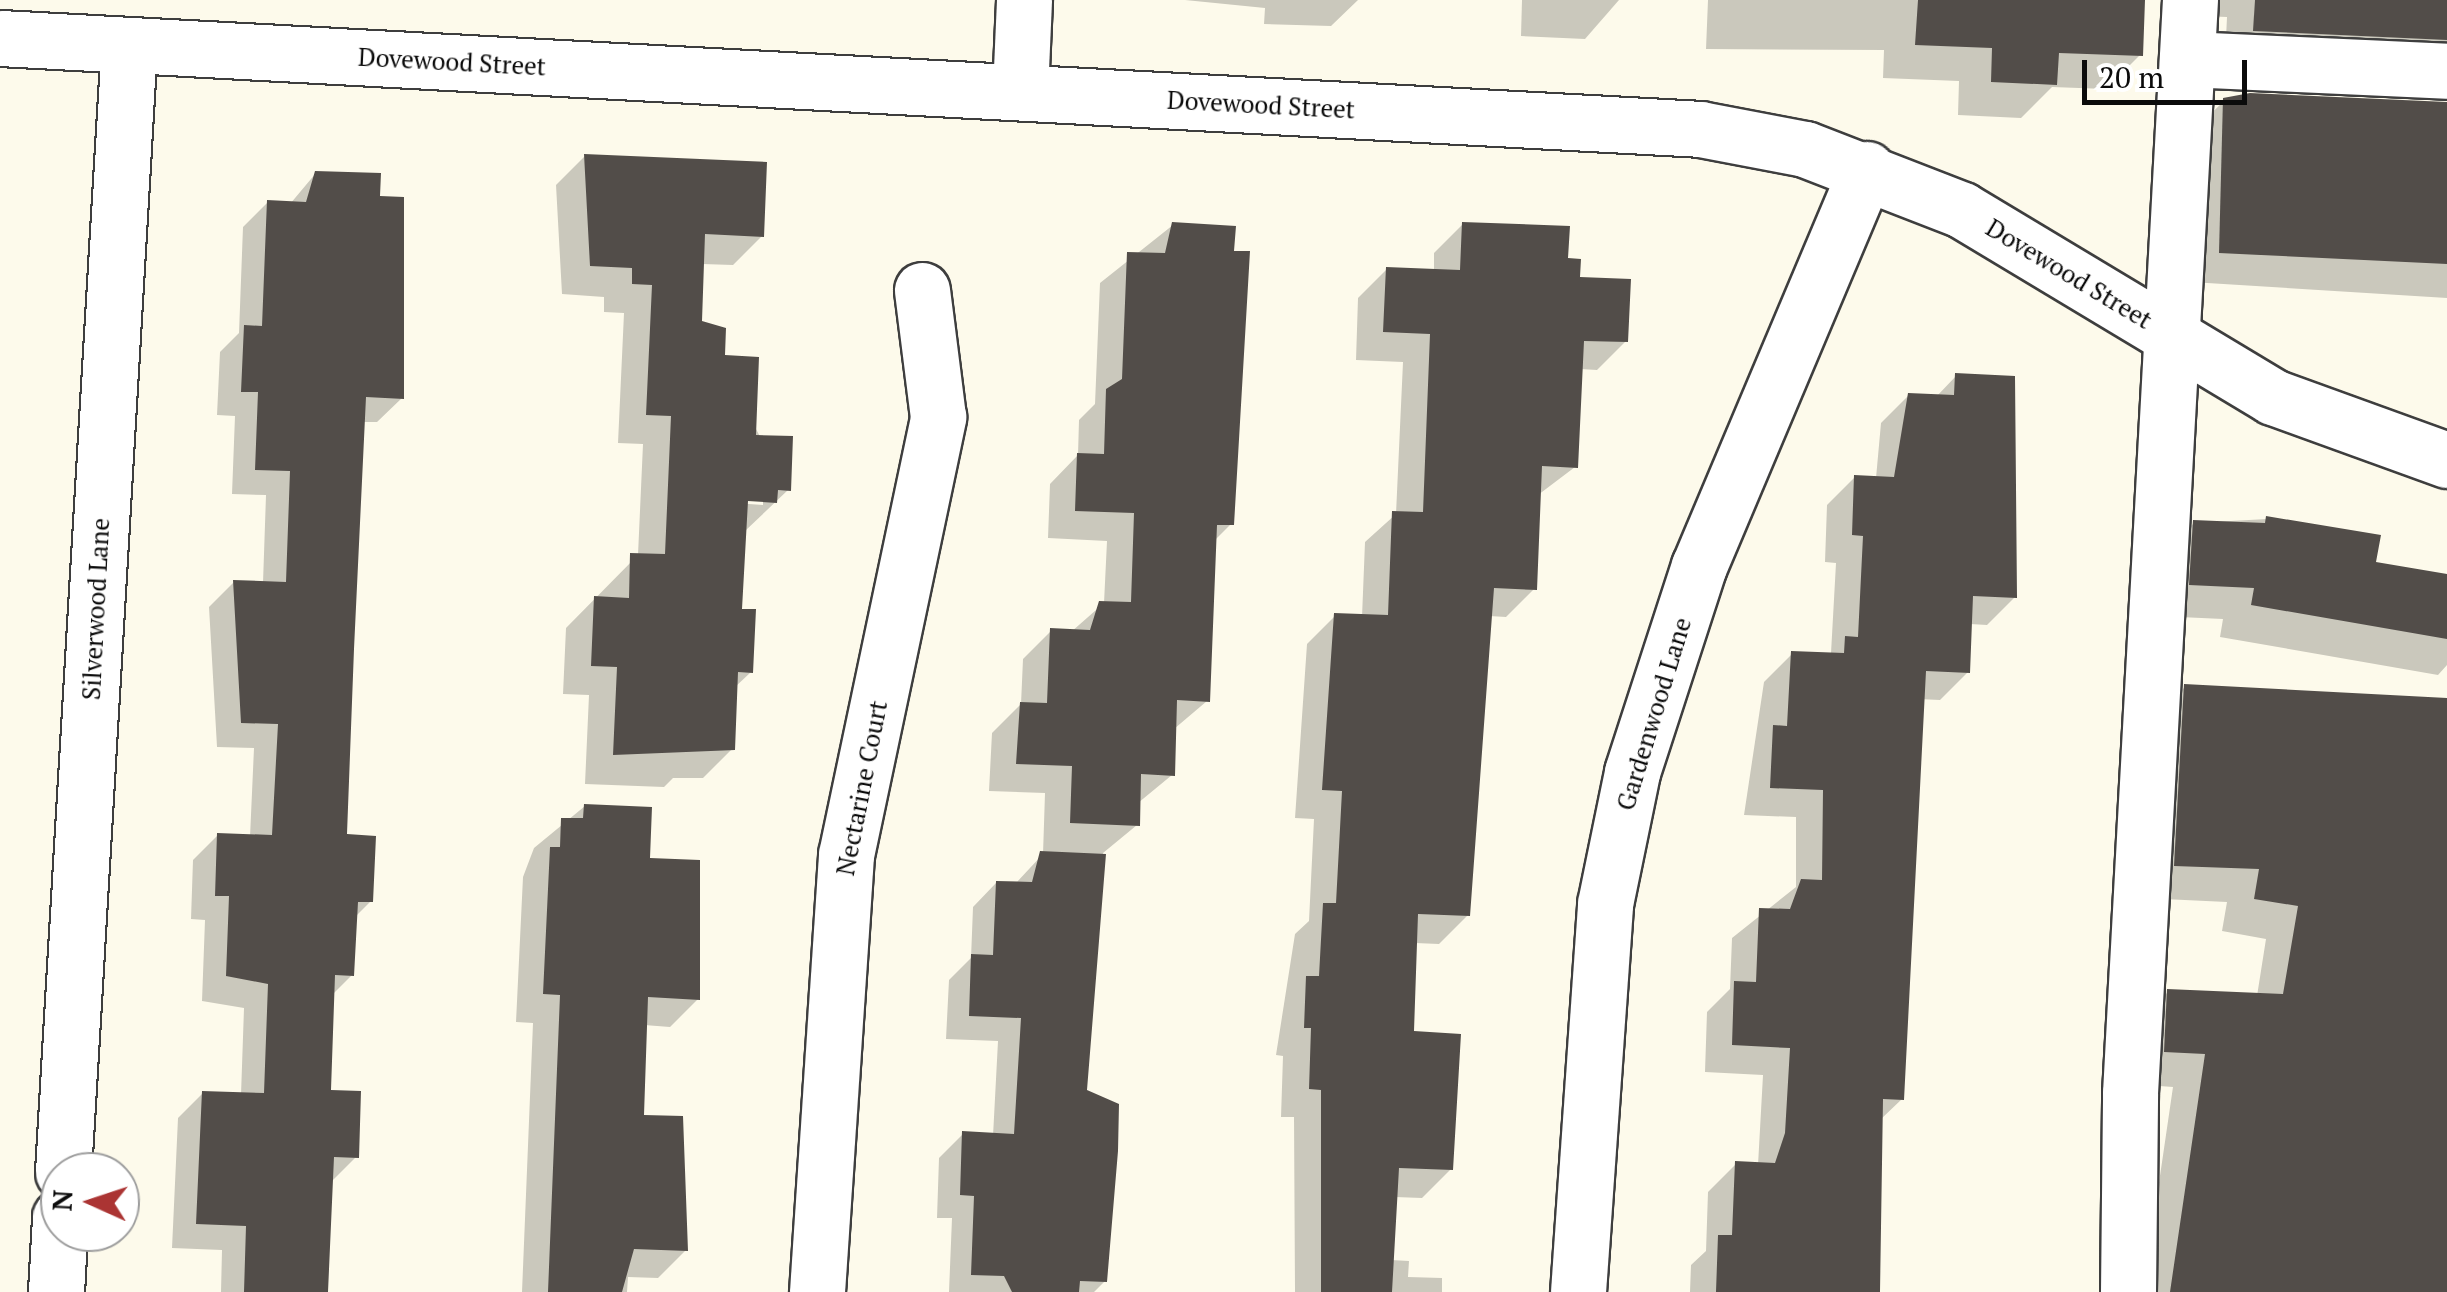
<!DOCTYPE html>
<style>
body{margin:0}
#map{position:relative;width:2447px;height:1292px;overflow:hidden;background:#fdfaeb;font-family:"PT Serif",serif}
div>[style]{position:absolute}
.shadow>*{inset:0;background:#0003}
.building>*{inset:0;background:#524d49}
.roads{filter:drop-shadow(2px 0 #3e3e3e) drop-shadow(-2px 0 #3e3e3e) drop-shadow(0 2px #3e3e3e) drop-shadow(0 -2px #3e3e3e)}
.minor>*{height:55px;margin:-27.5px;padding:0 27.5px;transform-origin:27.5px;border-radius:27.5px;background:#fff}
span{translate:-50% -50%;white-space:nowrap;text-align:center;line-height:1.15;-webkit-text-stroke:10px #fff;paint-order:stroke}
.street-label{font-size:25px;color:#0b0b0b}
.north{position:absolute;left:40px;top:1152px;width:100px;height:100px;box-sizing:border-box;background:#fff;border:2px solid #9d9d9d;border-radius:50%;rotate:273deg;font-size:28px;font-weight:700;line-height:40px;text-align:center;color:#0b0b0b}
.north::after{content:'';display:block;margin:auto;width:35px;height:45px;background:#ab3433;clip-path:polygon(50% 0,100% 100%,50% 72%,0 100%)}
.scale{position:absolute;left:2082px;top:60px;width:165px;height:45px;box-sizing:border-box;border:5px solid #0b0b0b;border-top:0;padding-left:12px;font-size:30px;line-height:35px;white-space:nowrap;color:#0b0b0b;-webkit-text-stroke:8px #fff;paint-order:stroke}
</style>
<div id="map">
<div class="shadow">
<i style="clip-path:polygon(1185px 0,1358px 0,1331px 26px,1264px 24px,1265px 8px)"></i>
<i style="clip-path:polygon(1522px 0,1619px 0,1585px 39px,1521px 36px)"></i>
<i style="clip-path:polygon(1708px 0,2143px 0,2140px 55px,2106px 89px,2052px 87px,2021px 118px,1958px 115px,1959px 81px,1883px 78px,1884px 50px,1706px 49px)"></i>
<i style="clip-path:polygon(2202px 0,2447px 0,2447px 93px,2225px 59px,2227px 17px,2200px 16px)"></i>
<i style="clip-path:polygon(2224px 101px,2447px 104px,2447px 298px,2191px 282px,2194px 130px)"></i>
<i style="clip-path:polygon(evenodd,585px 156px,762px 236px,733px 265px,702px 264px,700px 322px,788px 490px,745px 531px,739px 611px,751px 672px,734px 688px,732px 749px,703px 778px,673px 778px,664px 787px,585px 784px,589px 695px,563px 694px,566px 628px,638px 555px,643px 444px,618px 443px,624px 313px,604px 312px,604px 297px,562px 294px,556px 185px,585px 156px,735px 498px,763px 500px,763px 505px,735px 503px,735px 498px)"></i>
<i style="clip-path:polygon(316px 173px,377px 198px,396px 331px,404px 331px,402px 398px,377px 422px,363px 422px,344px 837px,371px 901px,355px 917px,352px 975px,331px 996px,328px 1092px,356px 1157px,330px 1183px,325px 1292px,221px 1292px,222px 1250px,172px 1248px,178px 1118px,203px 1093px,241px 1095px,244px 1008px,202px 1001px,205px 920px,191px 919px,193px 860px,218px 835px,250px 837px,254px 748px,217px 747px,209px 607px,234px 582px,263px 583px,266px 495px,232px 494px,235px 416px,217px 415px,220px 352px,239px 333px,243px 227px,268px 202px,290px 204px)"></i>
<i style="clip-path:polygon(1463px 224px,1566px 261px,1626px 341px,1597px 370px,1580px 369px,1575px 467px,1538px 495px,1534px 589px,1506px 617px,1489px 616px,1468px 915px,1439px 944px,1415px 943px,1412px 1033px,1451px 1169px,1422px 1198px,1395px 1197px,1391px 1260px,1409px 1261px,1408px 1277px,1442px 1278px,1442px 1292px,1295px 1292px,1294px 1117px,1281px 1117px,1283px 1056px,1276px 1055px,1295px 934px,1309px 921px,1314px 819px,1295px 818px,1307px 644px,1335px 616px,1362px 617px,1365px 542px,1396px 514px,1403px 362px,1356px 360px,1358px 298px,1387px 269px,1434px 271px,1434px 253px)"></i>
<i style="clip-path:polygon(1173px 225px,1231px 524px,1214px 541px,1207px 701px,1174px 729px,1172px 775px,1138px 803px,1137px 825px,1103px 853px,1085px 1091px,1105px 1281px,1094px 1292px,949px 1292px,952px 1218px,937px 1218px,939px 1158px,963px 1134px,993px 1136px,998px 1041px,946px 1039px,949px 980px,971px 958px,973px 907px,996px 883px,1015px 884px,1043px 854px,1045px 793px,989px 791px,992px 733px,1021px 704px,1023px 659px,1051px 631px,1071px 632px,1104px 603px,1107px 541px,1048px 538px,1050px 484px,1078px 455px,1079px 420px,1095px 404px,1100px 283px)"></i>
<i style="clip-path:polygon(1956px 376px,2015px 597px,1987px 625px,1970px 624px,1968px 672px,1940px 700px,1918px 699px,1902px 1099px,1880px 1120px,1877px 1292px,1690px 1292px,1691px 1265px,1706px 1251px,1708px 1192px,1736px 1164px,1758px 1165px,1763px 1075px,1705px 1072px,1707px 1012px,1730px 989px,1732px 938px,1796px 887px,1796px 817px,1744px 815px,1764px 682px,1792px 654px,1831px 653px,1836px 563px,1825px 562px,1827px 505px,1855px 477px,1876px 478px,1881px 423px,1909px 395px,1936px 397px)"></i>
<i style="clip-path:polygon(2267px 519px,2373px 564px,2447px 577px,2447px 665px,2438px 675px,2220px 637px,2223px 619px,2158px 616px,2162px 555px,2194px 523px)"></i>
<i style="clip-path:polygon(2185px 687px,2447px 700px,2447px 1292px,2143px 1292px,2173px 1087px,2132px 1084px,2135px 1025px,2168px 992px,2257px 996px,2266px 939px,2222px 931px,2227px 902px,2142px 898px,2152px 720px)"></i>
<i style="clip-path:polygon(585px 806px,648px 860px,698px 999px,670px 1027px,644px 1025px,642px 1117px,686px 1250px,658px 1278px,628px 1277px,627px 1292px,522px 1292px,533px 1023px,516px 1022px,523px 877px,534px 848px)"></i>
</div>
<div class="building">
<i style="clip-path:polygon(1918px 0,2145px 0,2143px 56px,2059px 53px,2057px 85px,1991px 82px,1992px 48px,1915px 45px)"></i>
<i style="clip-path:polygon(2255px 0,2447px 0,2447px 40px,2253px 31px)"></i>
<i style="clip-path:polygon(2250px 93px,2447px 102px,2447px 264px,2219px 253px,2223px 98px)"></i>
<i style="clip-path:polygon(584px 154px,767px 162px,764px 237px,705px 234px,702px 321px,726px 328px,725px 355px,759px 357px,756px 435px,793px 436px,791px 491px,778px 490px,777px 503px,748px 501px,742px 609px,756px 609px,753px 673px,738px 672px,735px 750px,613px 755px,617px 667px,591px 666px,594px 596px,629px 598px,630px 553px,665px 554px,671px 416px,646px 415px,652px 285px,632px 284px,632px 268px,590px 266px)"></i>
<i style="clip-path:polygon(315px 171px,381px 173px,380px 196px,404px 197px,404px 399px,366px 397px,354px 649px,347px 834px,376px 836px,373px 902px,358px 902px,354px 976px,335px 975px,331px 1090px,361px 1091px,359px 1158px,334px 1157px,328px 1292px,244px 1292px,246px 1226px,196px 1224px,202px 1091px,264px 1093px,268px 984px,226px 976px,229px 896px,215px 896px,217px 833px,272px 835px,278px 724px,241px 723px,233px 580px,286px 582px,290px 471px,255px 470px,258px 392px,241px 392px,244px 325px,262px 326px,267px 200px,306px 202px)"></i>
<i style="clip-path:polygon(1172px 222px,1236px 226px,1234px 251px,1250px 251px,1234px 525px,1217px 525px,1210px 702px,1177px 700px,1175px 776px,1141px 774px,1140px 826px,1070px 823px,1072px 766px,1016px 764px,1020px 702px,1047px 703px,1050px 628px,1090px 630px,1099px 601px,1131px 602px,1134px 513px,1075px 511px,1077px 453px,1104px 454px,1106px 389px,1122px 379px,1127px 252px,1165px 253px)"></i>
<i style="clip-path:polygon(1462px 222px,1570px 226px,1568px 258px,1581px 259px,1580px 277px,1631px 279px,1628px 342px,1584px 341px,1578px 468px,1542px 466px,1537px 590px,1494px 588px,1470px 916px,1418px 914px,1414px 1031px,1461px 1034px,1453px 1170px,1399px 1168px,1392px 1292px,1321px 1292px,1321px 1090px,1309px 1089px,1311px 1028px,1304px 1028px,1306px 976px,1319px 976px,1323px 903px,1336px 903px,1342px 791px,1322px 790px,1334px 613px,1388px 615px,1392px 511px,1423px 512px,1430px 334px,1383px 332px,1386px 267px,1460px 270px)"></i>
<i style="clip-path:polygon(1955px 373px,2015px 376px,2017px 598px,1973px 596px,1970px 673px,1926px 671px,1904px 1100px,1883px 1099px,1880px 1292px,1716px 1292px,1718px 1235px,1732px 1235px,1735px 1161px,1775px 1163px,1785px 1133px,1790px 1048px,1732px 1045px,1734px 981px,1756px 982px,1759px 908px,1790px 909px,1801px 879px,1822px 880px,1823px 790px,1770px 788px,1773px 725px,1787px 726px,1791px 651px,1844px 653px,1845px 636px,1858px 637px,1863px 536px,1852px 535px,1854px 475px,1894px 477px,1908px 393px,1954px 395px)"></i>
<i style="clip-path:polygon(2266px 516px,2381px 535px,2376px 562px,2447px 574px,2447px 639px,2251px 605px,2254px 588px,2189px 585px,2193px 520px,2265px 523px)"></i>
<i style="clip-path:polygon(2184px 684px,2447px 698px,2447px 1292px,2170px 1292px,2205px 1054px,2164px 1052px,2167px 989px,2283px 994px,2298px 906px,2254px 899px,2259px 869px,2174px 866px)"></i>
<i style="clip-path:polygon(584px 804px,652px 807px,650px 858px,700px 860px,700px 1000px,648px 997px,644px 1115px,683px 1116px,688px 1251px,634px 1249px,622px 1292px,548px 1292px,560px 995px,543px 994px,550px 847px,560px 847px,561px 818px,583px 818px)"></i>
<i style="clip-path:polygon(1040px 851px,1106px 854px,1087px 1090px,1119px 1104px,1118px 1151px,1107px 1282px,1080px 1281px,1079px 1292px,1012px 1292px,1004px 1276px,971px 1275px,974px 1196px,960px 1195px,962px 1131px,1014px 1134px,1021px 1018px,969px 1016px,971px 954px,993px 955px,996px 881px,1032px 882px)"></i>
</div>
<div class="roads">
<div class="minor">
<i style="left:0;top:38px;width:1702px;rotate:3.06deg"></i>
<i style="left:1700px;top:129px;width:107px;rotate:10.8deg"></i>
<i style="left:1805px;top:149px;width:168px;rotate:21.2deg"></i>
<i style="left:1962px;top:210px;width:363px;rotate:31deg"></i>
<i style="left:2273px;top:397px;width:185px;rotate:19.9deg"></i>
<i style="left:2187px;top:59px;width:260px;rotate:2.6deg"></i>
<i style="left:1020px;top:92px;width:92px;rotate:-87.5deg"></i>
<i style="left:63px;top:1172px;width:1129px;rotate:-86.65deg"></i>
<i style="left:56px;top:1292px;width:75px;rotate:-86.9deg"></i>
<i style="left:817px;top:1292px;width:438px;rotate:-86.2deg"></i>
<i style="left:846px;top:855px;width:448px;rotate:-78.1deg"></i>
<i style="left:938px;top:417px;width:128px;rotate:-97.2deg"></i>
<i style="left:1578px;top:1292px;width:389px;rotate:-86deg"></i>
<i style="left:1605px;top:904px;width:135px;rotate:-78.4deg"></i>
<i style="left:1632px;top:772px;width:217px;rotate:-72deg"></i>
<i style="left:1699px;top:566px;width:431px;rotate:-67.1deg"></i>
<i style="left:2128px;top:1292px;width:199px;rotate:-89.4deg"></i>
<i style="left:2130px;top:1093px;width:1095px;rotate:-86.86deg"></i>
</div>
</div>
<div class="street-label">
<span style="left:452px;top:62px;rotate:3deg">Dovewood Street</span>
<span style="left:1261px;top:105px;rotate:3deg">Dovewood Street</span>
<span style="left:2069px;top:274px;rotate:31deg">Dovewood Street</span>
<span style="left:96px;top:609px;rotate:-87deg">Silverwood Lane</span>
<span style="left:1654px;top:714px;rotate:-73deg">Gardenwood Lane</span>
<span style="left:862px;top:788px;rotate:-79deg">Nectarine Court</span>
</div>
<div class="north">N</div>
<div class="scale">20 m</div>
</div>
